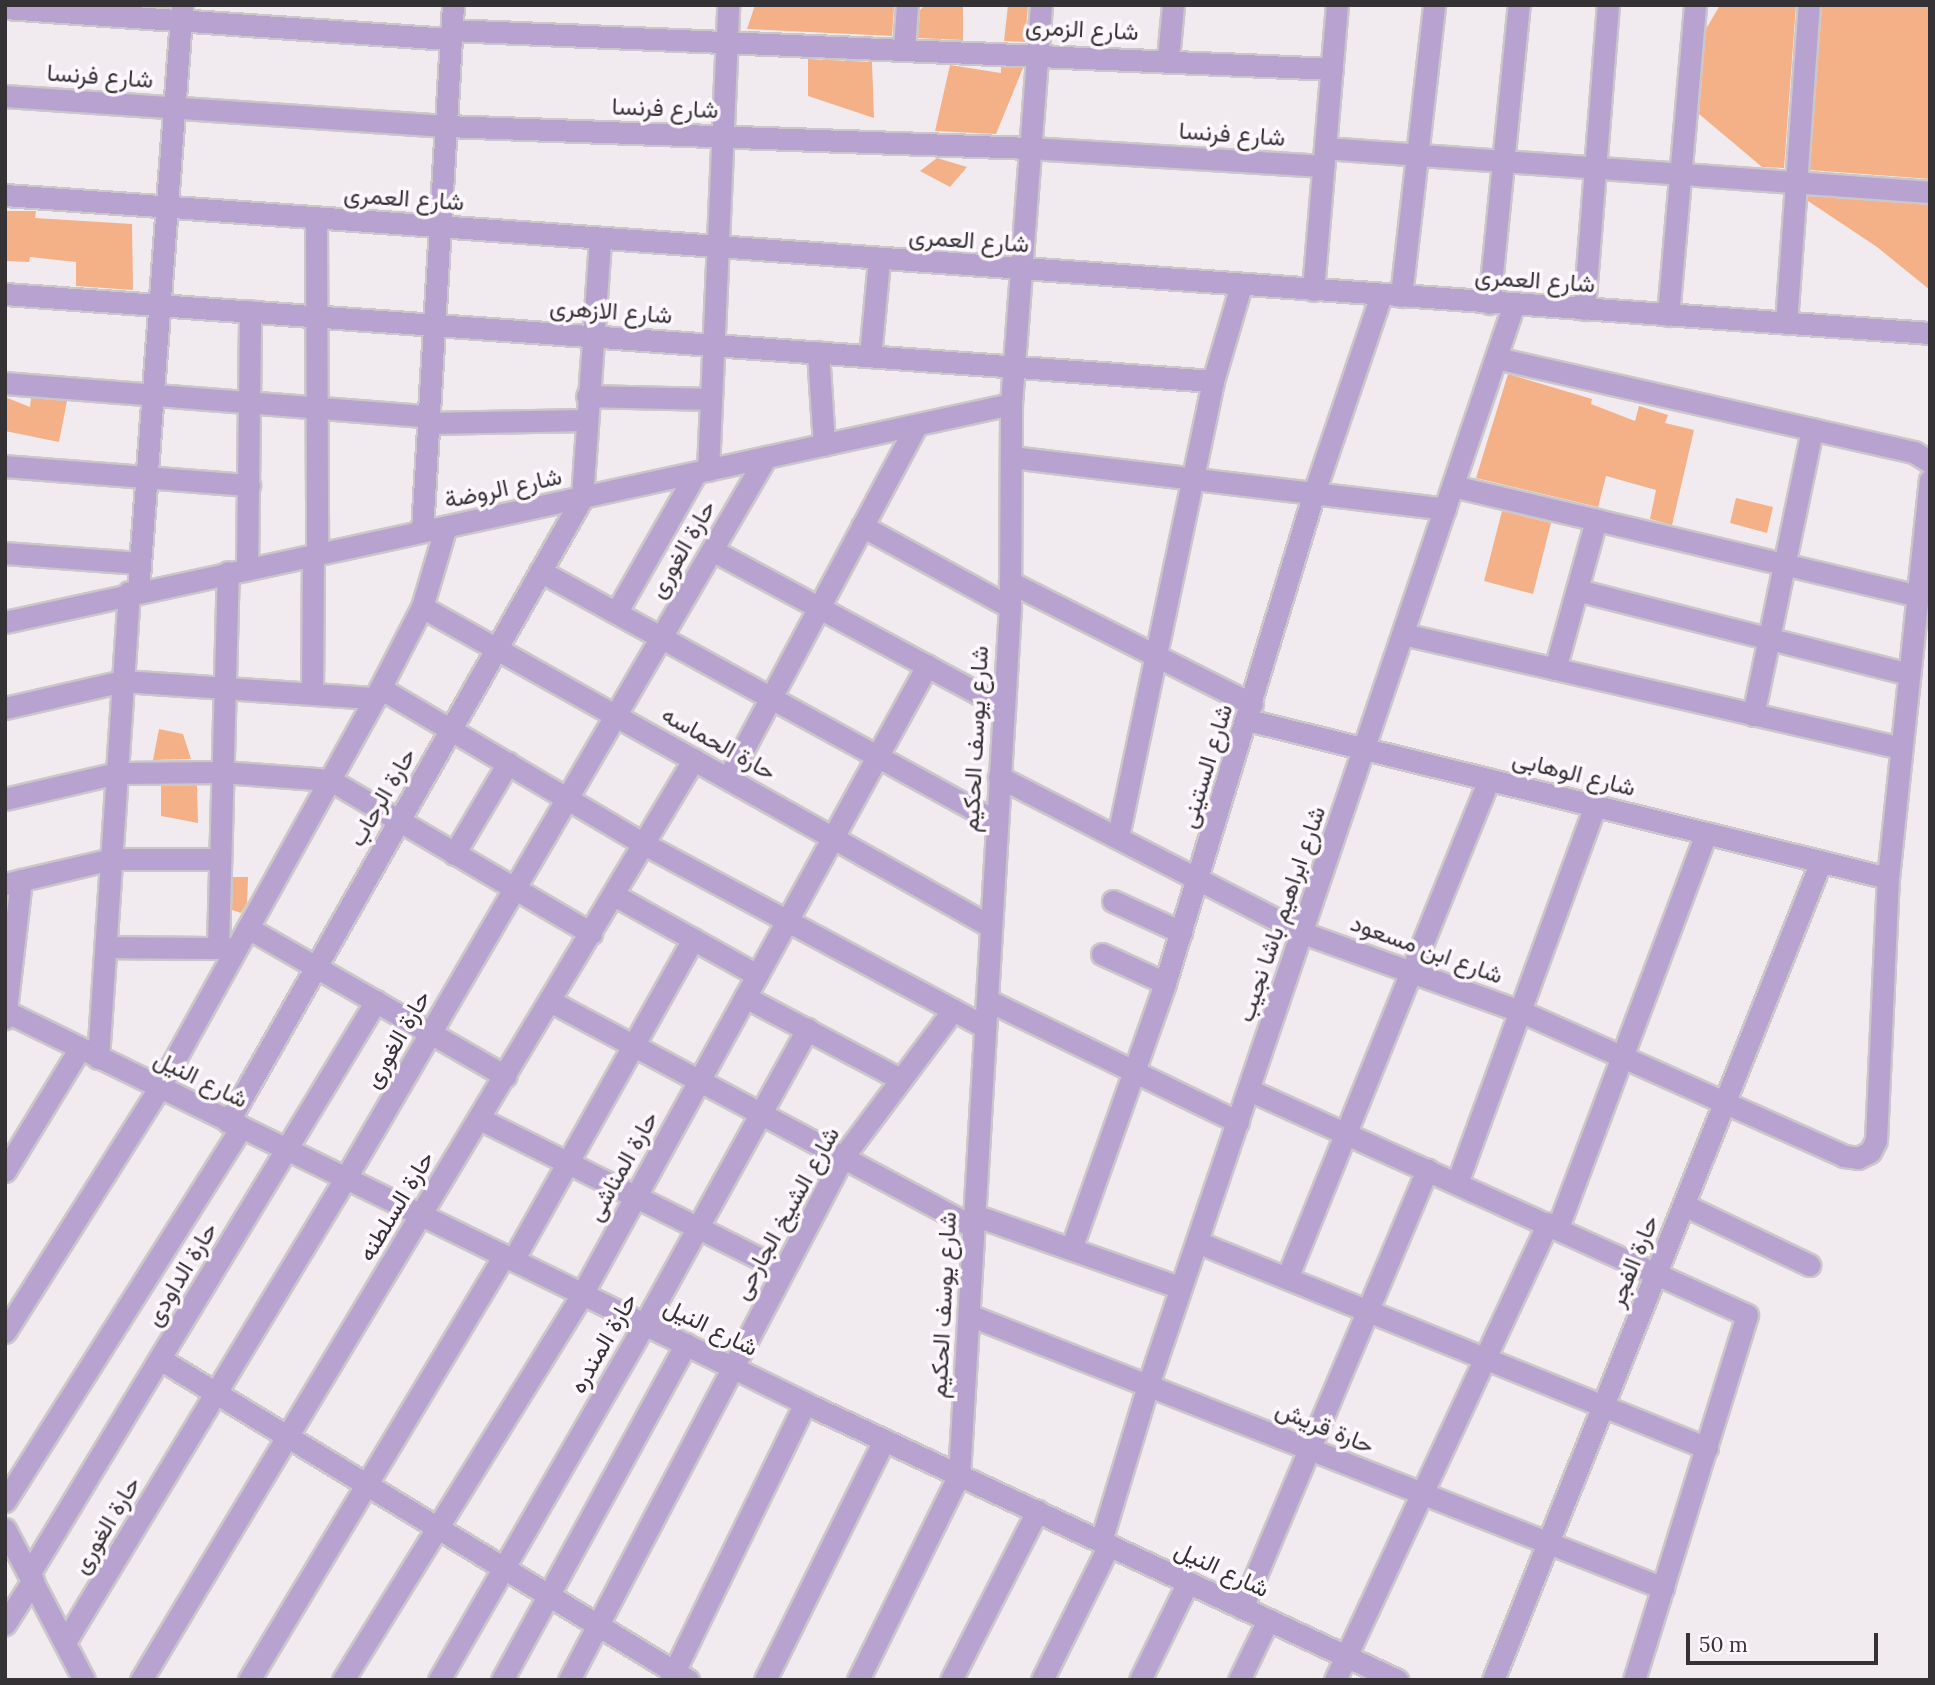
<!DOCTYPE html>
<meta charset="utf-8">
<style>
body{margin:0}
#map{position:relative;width:1935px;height:1685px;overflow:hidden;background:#f1ebf0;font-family:Lora,Vazirmatn,serif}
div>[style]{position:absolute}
.building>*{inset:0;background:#f4b187}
.roads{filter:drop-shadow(2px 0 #cbc6ca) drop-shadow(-2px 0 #cbc6ca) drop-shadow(0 2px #cbc6ca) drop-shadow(0 -2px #cbc6ca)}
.minor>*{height:21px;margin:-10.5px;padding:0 10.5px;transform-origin:10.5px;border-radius:10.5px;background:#b7a2d0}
span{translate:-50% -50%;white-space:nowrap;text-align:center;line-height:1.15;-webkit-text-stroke:7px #fef8fe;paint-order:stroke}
.street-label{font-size:24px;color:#343234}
.frame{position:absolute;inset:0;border:7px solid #343234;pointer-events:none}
.scale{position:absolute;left:1686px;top:1633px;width:192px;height:32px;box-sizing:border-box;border:4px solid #343234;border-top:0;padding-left:9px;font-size:21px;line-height:24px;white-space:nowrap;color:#343234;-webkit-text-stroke:5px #fef8fe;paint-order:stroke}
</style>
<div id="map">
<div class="building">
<i style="clip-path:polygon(755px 5px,894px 7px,892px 36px,747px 29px)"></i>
<i style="clip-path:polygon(925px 5px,963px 5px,963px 40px,918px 38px,920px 10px)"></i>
<i style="clip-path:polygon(1008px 5px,1028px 5px,1025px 42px,1004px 41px)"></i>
<i style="clip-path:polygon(1720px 5px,1796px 5px,1784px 168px,1762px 167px,1699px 114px,1706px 29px)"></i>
<i style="clip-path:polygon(1822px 5px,1930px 5px,1930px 179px,1810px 170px)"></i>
<i style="clip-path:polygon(808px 59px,872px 62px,874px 118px,808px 96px)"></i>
<i style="clip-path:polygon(950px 65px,1001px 73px,1001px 67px,1023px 68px,996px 134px,935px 131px)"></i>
<i style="clip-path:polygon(937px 158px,967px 167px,950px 187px,920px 171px)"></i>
<i style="clip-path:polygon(1808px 196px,1930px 205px,1930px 290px,1877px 247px,1808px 201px)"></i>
<i style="clip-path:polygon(5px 211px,36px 211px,35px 218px,132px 224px,133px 290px,76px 286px,76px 262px,30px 257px,29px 262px,5px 261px)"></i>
<i style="clip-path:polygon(1508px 374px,1592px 399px,1591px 404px,1635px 421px,1639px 406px,1668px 415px,1665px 423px,1694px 430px,1672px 525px,1650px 519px,1656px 490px,1606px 476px,1598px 507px,1476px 478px)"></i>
<i style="clip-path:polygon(5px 397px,30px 407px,31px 398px,67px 401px,59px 442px,5px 431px)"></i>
<i style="clip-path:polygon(1736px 498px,1773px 507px,1767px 533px,1730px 523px)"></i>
<i style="clip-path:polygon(1502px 511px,1551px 523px,1533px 594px,1484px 581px)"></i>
<i style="clip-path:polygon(159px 729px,183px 734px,191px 759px,153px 760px)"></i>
<i style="clip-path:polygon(197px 785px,198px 823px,161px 816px,161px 786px)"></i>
<i style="clip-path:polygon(233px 877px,248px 877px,247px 903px,241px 913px,232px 910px)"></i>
</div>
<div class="roads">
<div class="minor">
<i style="left:5px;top:8px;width:447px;rotate:4deg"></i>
<i style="left:451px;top:30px;width:882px;rotate:2.53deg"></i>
<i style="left:904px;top:48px;width:43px;rotate:-86deg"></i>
<i style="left:1168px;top:59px;width:54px;rotate:-84.7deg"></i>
<i style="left:5px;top:96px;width:442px;rotate:3.9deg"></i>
<i style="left:446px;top:126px;width:584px;rotate:2.16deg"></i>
<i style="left:1030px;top:148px;width:294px;rotate:3.5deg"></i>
<i style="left:1325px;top:148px;width:607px;rotate:4.16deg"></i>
<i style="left:5px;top:195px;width:1930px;rotate:4.1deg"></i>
<i style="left:316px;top:218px;width:335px;rotate:89.8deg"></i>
<i style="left:1313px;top:290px;width:286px;rotate:-85.2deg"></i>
<i style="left:5px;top:294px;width:1211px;rotate:4.12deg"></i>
<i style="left:1401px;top:296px;width:293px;rotate:-83.5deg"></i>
<i style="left:1489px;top:303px;width:300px;rotate:-84.3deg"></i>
<i style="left:1584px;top:309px;width:305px;rotate:-85.5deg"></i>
<i style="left:1668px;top:315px;width:311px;rotate:-85deg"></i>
<i style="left:1786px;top:323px;width:319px;rotate:-85.9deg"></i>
<i style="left:818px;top:352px;width:93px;rotate:86.3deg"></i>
<i style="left:870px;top:356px;width:96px;rotate:-84.6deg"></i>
<i style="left:1496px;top:358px;width:428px;rotate:12.7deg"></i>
<i style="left:1914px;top:452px;width:19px;rotate:32deg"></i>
<i style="left:5px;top:383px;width:425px;rotate:4.5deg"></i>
<i style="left:587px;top:396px;width:124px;rotate:1.4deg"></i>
<i style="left:429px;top:423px;width:156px;rotate:-1.1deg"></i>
<i style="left:1011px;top:457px;width:437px;rotate:6.8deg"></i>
<i style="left:5px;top:466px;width:245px;rotate:4.5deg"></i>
<i style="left:708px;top:470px;width:465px;rotate:-87.5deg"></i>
<i style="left:1453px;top:486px;width:477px;rotate:13.3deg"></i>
<i style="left:862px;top:526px;width:169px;rotate:28.7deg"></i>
<i style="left:422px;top:531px;width:527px;rotate:-86.63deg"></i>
<i style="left:712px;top:550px;width:332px;rotate:28.3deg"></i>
<i style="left:5px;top:553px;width:134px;rotate:4.3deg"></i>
<i style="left:247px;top:568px;width:257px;rotate:-89.3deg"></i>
<i style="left:540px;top:571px;width:521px;rotate:28.78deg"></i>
<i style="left:1010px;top:582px;width:271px;rotate:26.8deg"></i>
<i style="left:1577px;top:590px;width:342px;rotate:14.2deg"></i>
<i style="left:138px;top:591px;width:588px;rotate:-85.71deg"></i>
<i style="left:422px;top:607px;width:651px;rotate:29.32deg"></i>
<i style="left:616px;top:613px;width:161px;rotate:-60.3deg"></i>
<i style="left:5px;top:622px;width:1029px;rotate:-12.23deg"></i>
<i style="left:1403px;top:634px;width:511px;rotate:12.89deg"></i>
<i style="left:1555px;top:669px;width:155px;rotate:-74.6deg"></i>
<i style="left:380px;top:688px;width:307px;rotate:30.6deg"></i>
<i style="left:644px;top:844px;width:387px;rotate:28.2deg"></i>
<i style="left:312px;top:693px;width:139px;rotate:-89.6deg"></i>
<i style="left:5px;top:708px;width:121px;rotate:-12.9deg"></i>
<i style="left:123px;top:681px;width:253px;rotate:3.9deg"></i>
<i style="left:1753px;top:715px;width:292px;rotate:-78.3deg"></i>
<i style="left:1248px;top:720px;width:659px;rotate:13.87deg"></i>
<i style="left:999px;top:777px;width:342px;rotate:27.2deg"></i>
<i style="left:1303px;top:933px;width:231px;rotate:19.8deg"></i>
<i style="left:1520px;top:1011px;width:355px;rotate:24.1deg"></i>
<i style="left:1844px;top:1156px;width:14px;rotate:8deg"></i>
<i style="left:1858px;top:1158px;width:13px;rotate:-27deg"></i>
<i style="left:1870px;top:1152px;width:13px;rotate:-63deg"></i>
<i style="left:1876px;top:1140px;width:262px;rotate:-87.4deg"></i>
<i style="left:1888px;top:878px;width:400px;rotate:-84deg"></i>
<i style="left:728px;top:778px;width:399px;rotate:-61.9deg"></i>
<i style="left:5px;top:799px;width:115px;rotate:-13.1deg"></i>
<i style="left:117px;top:773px;width:106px;rotate:-0.5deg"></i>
<i style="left:223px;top:772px;width:107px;rotate:4.3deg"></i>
<i style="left:330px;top:780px;width:303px;rotate:30.4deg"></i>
<i style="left:1118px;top:836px;width:465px;rotate:-78.2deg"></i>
<i style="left:1213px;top:381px;width:100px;rotate:-73.7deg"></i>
<i style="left:454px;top:854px;width:106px;rotate:-59.3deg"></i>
<i style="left:5px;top:884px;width:110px;rotate:-13.2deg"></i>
<i style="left:112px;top:859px;width:108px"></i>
<i style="left:614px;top:895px;width:164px;rotate:29.2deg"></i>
<i style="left:1113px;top:901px;width:75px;rotate:24.5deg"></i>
<i style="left:248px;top:928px;width:297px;rotate:29.9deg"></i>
<i style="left:106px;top:947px;width:124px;rotate:0.5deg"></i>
<i style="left:218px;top:947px;width:375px;rotate:-88.5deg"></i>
<i style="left:1102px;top:954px;width:69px;rotate:24.7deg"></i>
<i style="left:745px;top:997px;width:175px;rotate:27.9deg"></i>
<i style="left:987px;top:1000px;width:279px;rotate:25.9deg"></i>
<i style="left:550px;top:1001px;width:480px;rotate:28.1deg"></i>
<i style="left:5px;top:1011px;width:891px;rotate:26.1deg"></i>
<i style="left:805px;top:1403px;width:654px;rotate:25.08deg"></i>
<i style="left:5px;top:1018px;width:139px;rotate:-83.4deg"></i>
<i style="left:98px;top:1058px;width:467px;rotate:-86.2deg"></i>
<i style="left:1249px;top:1090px;width:546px;rotate:24.31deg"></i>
<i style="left:1747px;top:1315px;width:382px;rotate:107.2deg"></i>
<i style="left:480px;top:1119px;width:339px;rotate:26.5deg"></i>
<i style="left:228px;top:1122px;width:717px;rotate:-60.43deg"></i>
<i style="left:582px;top:498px;width:260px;rotate:-86deg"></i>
<i style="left:5px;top:1171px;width:144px;rotate:-58.6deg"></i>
<i style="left:1457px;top:1183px;width:401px;rotate:-69.9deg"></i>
<i style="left:1684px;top:1205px;width:139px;rotate:25.6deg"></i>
<i style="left:974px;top:1215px;width:219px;rotate:19.4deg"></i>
<i style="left:1558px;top:1227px;width:421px;rotate:-69.4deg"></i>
<i style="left:1197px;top:1242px;width:550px;rotate:21.99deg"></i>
<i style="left:1071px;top:1249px;width:282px;rotate:-70.5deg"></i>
<i style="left:1165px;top:983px;width:512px;rotate:-73.09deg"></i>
<i style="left:1314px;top:493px;width:209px;rotate:-71.3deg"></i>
<i style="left:513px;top:1260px;width:368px;rotate:-60.7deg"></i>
<i style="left:1287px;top:1278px;width:538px;rotate:-67.96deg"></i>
<i style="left:969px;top:1315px;width:746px;rotate:21.47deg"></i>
<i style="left:5px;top:1332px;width:289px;rotate:-57.7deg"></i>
<i style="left:159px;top:1088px;width:446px;rotate:-61deg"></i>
<i style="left:375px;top:698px;width:102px;rotate:-62.7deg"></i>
<i style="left:422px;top:607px;width:84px;rotate:-73.5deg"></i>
<i style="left:160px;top:1359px;width:618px;rotate:31.3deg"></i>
<i style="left:5px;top:1501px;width:441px;rotate:-57.7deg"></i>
<i style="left:5px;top:1529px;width:170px;rotate:62.4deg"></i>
<i style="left:1101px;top:1541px;width:163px;rotate:-73.2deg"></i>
<i style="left:1148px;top:1385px;width:1141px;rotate:-71.3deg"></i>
<i style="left:29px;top:1574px;width:670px;rotate:-58.8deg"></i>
<i style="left:1242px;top:1608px;width:476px;rotate:-67.1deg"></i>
<i style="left:5px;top:1624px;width:52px;rotate:-57.5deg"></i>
<i style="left:65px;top:1642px;width:541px;rotate:-58.84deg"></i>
<i style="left:345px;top:1179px;width:836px;rotate:-59.75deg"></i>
<i style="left:141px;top:1680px;width:1074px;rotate:-59.02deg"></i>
<i style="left:249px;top:1680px;width:495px;rotate:-59deg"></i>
<i style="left:343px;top:1680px;width:454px;rotate:-58.2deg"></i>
<i style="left:582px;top:1294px;width:717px;rotate:-61.22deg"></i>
<i style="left:439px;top:1680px;width:412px;rotate:-60deg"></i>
<i style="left:645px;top:1323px;width:336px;rotate:-61.1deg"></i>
<i style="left:502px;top:1680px;width:383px;rotate:-61.3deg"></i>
<i style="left:569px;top:1680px;width:590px;rotate:-62.35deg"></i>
<i style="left:843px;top:1157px;width:184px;rotate:-53.2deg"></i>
<i style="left:670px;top:1680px;width:308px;rotate:-64deg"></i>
<i style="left:765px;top:1680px;width:268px;rotate:-63.6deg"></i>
<i style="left:858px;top:1680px;width:229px;rotate:-63.8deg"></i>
<i style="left:959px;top:1475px;width:869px;rotate:-86.64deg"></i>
<i style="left:1010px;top:607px;width:203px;rotate:-89.7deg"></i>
<i style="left:1011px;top:404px;width:400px;rotate:-85.7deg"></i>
<i style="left:951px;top:1680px;width:190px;rotate:-63deg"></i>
<i style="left:1042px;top:1680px;width:151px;rotate:-63.6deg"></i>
<i style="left:1140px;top:1680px;width:109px;rotate:-63.9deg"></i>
<i style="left:1239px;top:1680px;width:67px;rotate:-64.2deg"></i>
<i style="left:1335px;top:1680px;width:504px;rotate:-65.01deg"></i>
<i style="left:1493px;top:1680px;width:882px;rotate:-68.17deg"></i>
</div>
</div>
<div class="street-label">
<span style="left:1082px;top:29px;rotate:3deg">شارع الزمرى</span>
<span style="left:100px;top:76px;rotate:4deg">شارع فرنسا</span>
<span style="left:665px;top:108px;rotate:2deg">شارع فرنسا</span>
<span style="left:1232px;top:134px;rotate:4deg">شارع فرنسا</span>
<span style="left:404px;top:198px;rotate:4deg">شارع العمرى</span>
<span style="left:969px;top:240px;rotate:4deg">شارع العمرى</span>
<span style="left:1535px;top:280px;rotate:4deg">شارع العمرى</span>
<span style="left:611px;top:311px;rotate:4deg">شارع الازهرى</span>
<span style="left:503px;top:488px;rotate:-12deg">شارع الروضة</span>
<span style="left:682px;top:549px;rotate:-60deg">حارة الغورى</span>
<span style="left:975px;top:739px;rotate:-87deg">شارع يوسف الحكيم</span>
<span style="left:719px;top:743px;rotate:29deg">حارة الحماسه</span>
<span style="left:1206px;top:766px;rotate:-73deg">شارع الستينى</span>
<span style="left:1574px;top:773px;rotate:14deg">شارع الوهابى</span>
<span style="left:382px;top:797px;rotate:-60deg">حارة الرحاب</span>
<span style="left:1281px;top:914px;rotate:-71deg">شارع ابراهيم باشا نجيب</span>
<span style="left:1427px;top:949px;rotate:20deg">شارع ابن مسعود</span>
<span style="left:397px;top:1039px;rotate:-60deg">حارة الغورى</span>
<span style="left:201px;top:1079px;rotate:26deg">شارع النيل</span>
<span style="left:622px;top:1166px;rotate:-61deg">حارة المناشى</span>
<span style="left:396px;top:1206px;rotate:-59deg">حارة السلطنه</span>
<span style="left:786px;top:1213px;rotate:-61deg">شارع الشيخ الجارحى</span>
<span style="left:1633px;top:1261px;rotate:-68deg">حارة الفجر</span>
<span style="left:181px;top:1274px;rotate:-59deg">حارة الداودى</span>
<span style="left:943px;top:1305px;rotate:-87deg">شارع يوسف الحكيم</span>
<span style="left:711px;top:1327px;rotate:26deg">شارع النيل</span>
<span style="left:603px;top:1343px;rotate:-60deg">حارة المندره</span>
<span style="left:1325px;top:1427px;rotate:22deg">حارة قريش</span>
<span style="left:106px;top:1525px;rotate:-59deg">حارة الغورى</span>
<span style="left:1222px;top:1569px;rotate:25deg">شارع النيل</span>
</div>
<div class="frame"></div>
<div class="scale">50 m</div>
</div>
